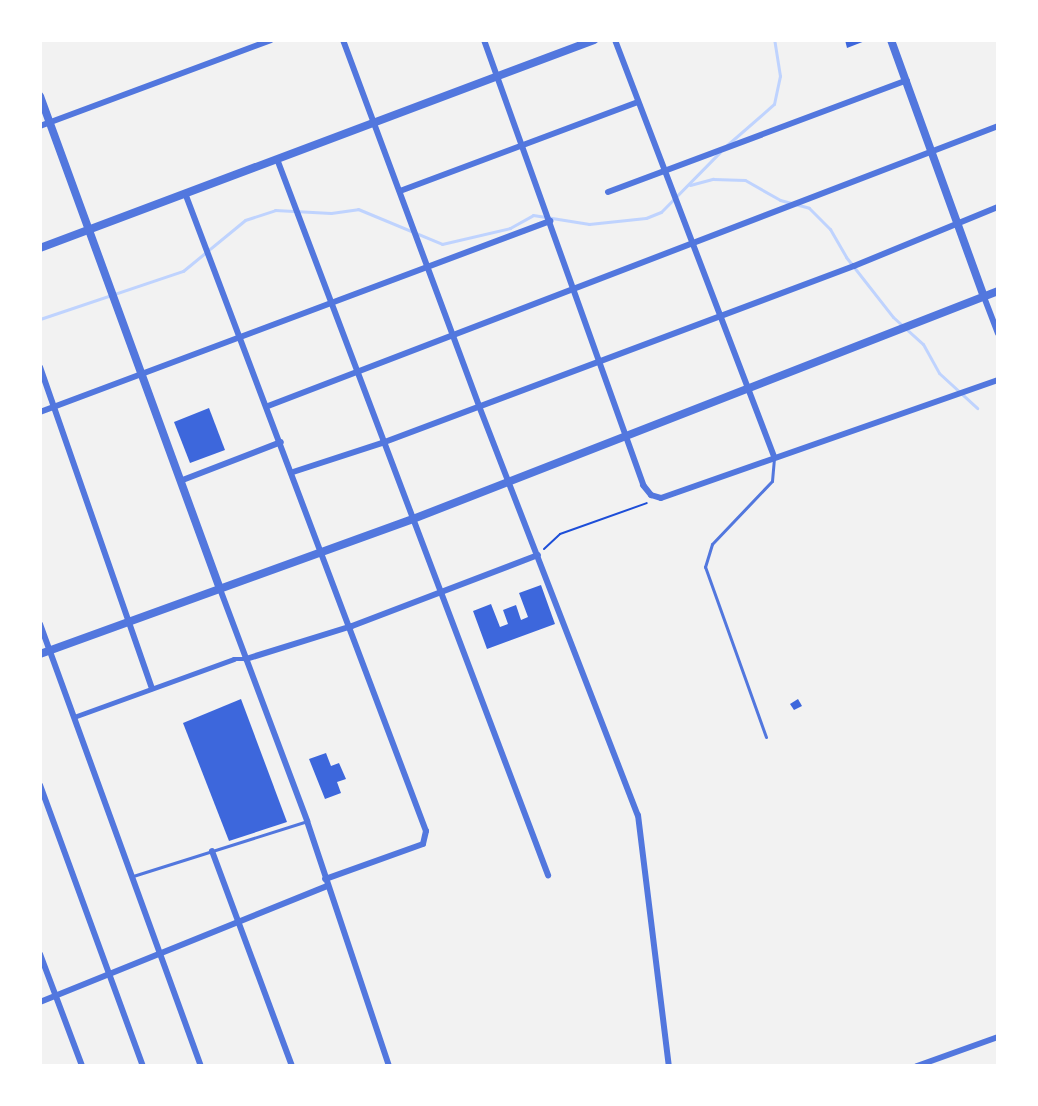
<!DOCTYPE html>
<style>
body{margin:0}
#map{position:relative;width:1038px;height:1106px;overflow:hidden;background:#f2f2f2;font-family:"Roboto Condensed",sans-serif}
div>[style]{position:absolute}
.stream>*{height:3px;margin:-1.5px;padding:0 1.5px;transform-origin:1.5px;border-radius:1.5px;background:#bfd3fe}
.building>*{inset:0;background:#3d67dc}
.path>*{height:2px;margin:-1px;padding:0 1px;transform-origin:1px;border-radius:1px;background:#1d4ed8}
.service>*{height:3px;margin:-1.5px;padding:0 1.5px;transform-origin:1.5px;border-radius:1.5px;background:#5277de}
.pedestrian>*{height:4.5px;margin:-2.25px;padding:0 2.25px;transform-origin:2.25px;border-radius:2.25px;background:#5277de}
.minor>*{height:6px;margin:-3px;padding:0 3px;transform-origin:3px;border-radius:3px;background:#5277de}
.tertiary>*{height:8px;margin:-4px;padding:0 4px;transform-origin:4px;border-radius:4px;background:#5277de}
span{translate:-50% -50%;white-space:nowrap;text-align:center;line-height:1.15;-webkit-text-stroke:4.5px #fff;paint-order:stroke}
.frame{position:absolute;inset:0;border:42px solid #fff;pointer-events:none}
</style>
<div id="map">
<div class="stream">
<i style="left:727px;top:145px;width:62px;rotate:-41.1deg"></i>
<i style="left:774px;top:104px;width:29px;rotate:-78deg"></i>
<i style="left:780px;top:76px;width:36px;rotate:-99deg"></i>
<i style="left:690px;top:185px;width:24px;rotate:-15deg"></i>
<i style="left:713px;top:179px;width:32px;rotate:2deg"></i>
<i style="left:745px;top:180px;width:40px;rotate:29.7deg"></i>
<i style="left:780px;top:200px;width:30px;rotate:15deg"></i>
<i style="left:809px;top:208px;width:30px;rotate:45deg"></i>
<i style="left:830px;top:229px;width:32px;rotate:60deg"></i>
<i style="left:846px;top:257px;width:76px;rotate:51.9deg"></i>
<i style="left:893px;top:317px;width:40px;rotate:42deg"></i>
<i style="left:923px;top:344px;width:33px;rotate:61deg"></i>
<i style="left:939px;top:373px;width:52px;rotate:42.6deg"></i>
<i style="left:40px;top:319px;width:151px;rotate:-18.6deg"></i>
<i style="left:183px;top:271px;width:80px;rotate:-39.4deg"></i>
<i style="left:245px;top:220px;width:32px;rotate:-18deg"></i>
<i style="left:275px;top:210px;width:56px;rotate:3.1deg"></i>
<i style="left:331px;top:213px;width:27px;rotate:-8deg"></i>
<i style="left:358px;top:209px;width:91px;rotate:22.6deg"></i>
<i style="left:442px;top:244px;width:70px;rotate:-13.2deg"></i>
<i style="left:510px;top:228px;width:26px;rotate:-29deg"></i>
<i style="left:533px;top:215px;width:57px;rotate:9.1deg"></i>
<i style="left:589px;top:224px;width:57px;rotate:-6deg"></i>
<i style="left:646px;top:218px;width:16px;rotate:-22deg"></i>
<i style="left:661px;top:212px;width:84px;rotate:-45.5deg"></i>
</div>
<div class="building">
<i style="clip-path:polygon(845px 40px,865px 40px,865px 41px,847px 48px)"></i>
<i style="clip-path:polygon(209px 408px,225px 450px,190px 463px,174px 422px)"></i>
<i style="clip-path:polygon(541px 585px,555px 624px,487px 649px,473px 611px,491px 604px,500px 627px,508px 624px,503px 610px,516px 605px,521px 620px,528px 617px,519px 593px)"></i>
<i style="clip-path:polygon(241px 699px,287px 822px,229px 841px,183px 723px)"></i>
<i style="clip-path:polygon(798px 699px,802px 706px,794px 710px,790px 704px)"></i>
<i style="clip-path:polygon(326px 753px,331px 766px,339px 763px,346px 779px,337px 782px,341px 793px,325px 799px,309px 759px)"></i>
</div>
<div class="path">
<i style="left:544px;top:549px;width:22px;rotate:-43deg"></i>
<i style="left:560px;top:534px;width:92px;rotate:-19.6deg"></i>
</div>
<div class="service">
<i style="left:766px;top:737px;width:181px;rotate:-109.7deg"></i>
<i style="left:705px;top:567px;width:24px;rotate:-73deg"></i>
<i style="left:712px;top:544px;width:87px;rotate:-46.4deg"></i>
<i style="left:772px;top:481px;width:23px;rotate:-85deg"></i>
<i style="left:133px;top:876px;width:182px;rotate:-17.5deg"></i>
</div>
<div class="pedestrian">
<i style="left:74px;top:717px;width:170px;rotate:-19.9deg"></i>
<i style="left:234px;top:659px;width:12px"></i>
</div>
<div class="minor">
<i style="left:343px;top:40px;width:390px;rotate:69.6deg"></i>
<i style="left:479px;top:406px;width:439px;rotate:68.8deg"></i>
<i style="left:638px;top:815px;width:253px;rotate:83deg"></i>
<i style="left:484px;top:40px;width:473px;rotate:70.3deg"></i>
<i style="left:643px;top:485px;width:13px;rotate:51deg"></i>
<i style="left:651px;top:495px;width:10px;rotate:17deg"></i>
<i style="left:661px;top:498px;width:357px;rotate:-19.3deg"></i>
<i style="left:615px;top:40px;width:445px;rotate:69.1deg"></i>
<i style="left:40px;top:126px;width:246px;rotate:-20.4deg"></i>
<i style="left:277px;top:159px;width:766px;rotate:69.27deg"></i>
<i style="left:400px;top:191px;width:254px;rotate:-20.5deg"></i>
<i style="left:608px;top:192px;width:319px;rotate:-20.5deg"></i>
<i style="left:185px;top:193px;width:682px;rotate:69.31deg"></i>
<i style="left:426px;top:831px;width:13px;rotate:103deg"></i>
<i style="left:423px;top:844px;width:104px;rotate:160.3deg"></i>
<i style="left:984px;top:297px;width:39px;rotate:69deg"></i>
<i style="left:40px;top:367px;width:340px;rotate:70.8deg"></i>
<i style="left:268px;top:406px;width:782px;rotate:-20.98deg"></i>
<i style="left:40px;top:412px;width:545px;rotate:-20.53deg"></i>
<i style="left:293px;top:472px;width:94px;rotate:-18deg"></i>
<i style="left:382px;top:443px;width:504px;rotate:-20.56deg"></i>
<i style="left:854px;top:266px;width:156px;rotate:-22.3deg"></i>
<i style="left:180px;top:481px;width:108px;rotate:-21.1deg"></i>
<i style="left:220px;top:589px;width:248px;rotate:69.4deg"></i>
<i style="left:307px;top:821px;width:258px;rotate:71.5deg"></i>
<i style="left:40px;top:624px;width:470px;rotate:70deg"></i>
<i style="left:246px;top:659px;width:111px;rotate:-17.3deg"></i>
<i style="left:352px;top:626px;width:199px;rotate:-20.9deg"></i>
<i style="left:40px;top:785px;width:299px;rotate:69.9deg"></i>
<i style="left:212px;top:851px;width:229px;rotate:69.6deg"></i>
<i style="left:40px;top:954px;width:120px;rotate:69.4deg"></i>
<i style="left:40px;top:1002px;width:310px;rotate:-22deg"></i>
<i style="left:917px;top:1066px;width:86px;rotate:-19.7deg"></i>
</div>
<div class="tertiary">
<i style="left:891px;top:40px;width:273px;rotate:70.1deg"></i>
<i style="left:40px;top:96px;width:525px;rotate:69.94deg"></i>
<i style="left:40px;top:248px;width:592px;rotate:-20.58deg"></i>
<i style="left:40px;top:654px;width:397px;rotate:-19.9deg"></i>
<i style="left:413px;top:519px;width:628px;rotate:-21.29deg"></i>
</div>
<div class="frame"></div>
</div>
